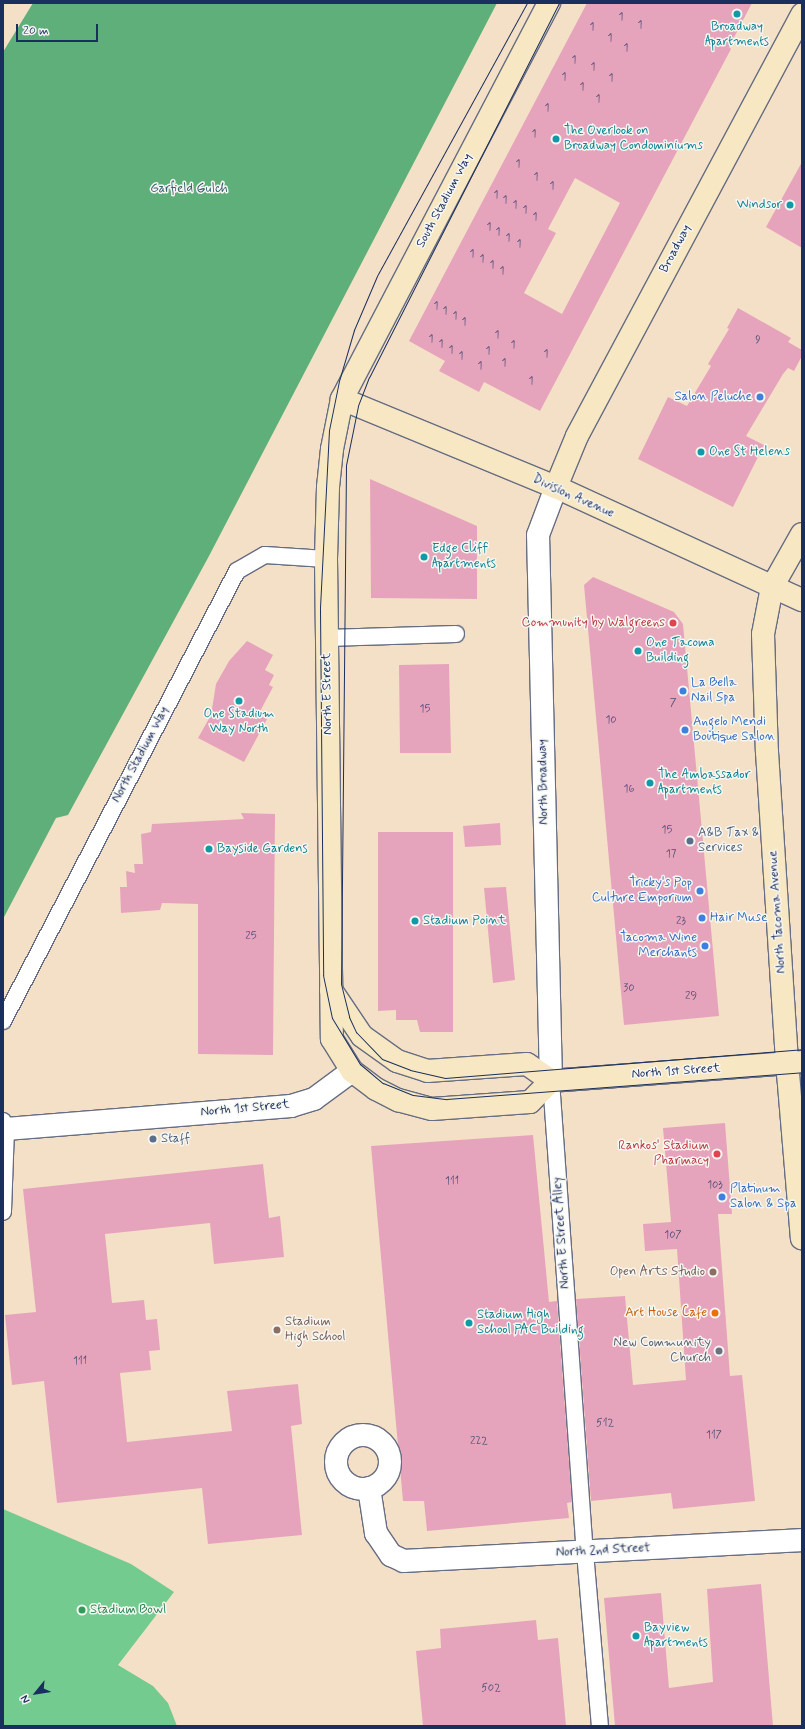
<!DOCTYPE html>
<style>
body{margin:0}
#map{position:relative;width:805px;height:1729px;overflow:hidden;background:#f4e0c6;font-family:Mynerve,sans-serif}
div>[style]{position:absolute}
.green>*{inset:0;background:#73cb90}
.forest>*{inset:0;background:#5eaf7a}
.building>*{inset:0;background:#e6a4bc}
.roads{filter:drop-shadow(1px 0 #676d82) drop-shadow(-1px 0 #676d82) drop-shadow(0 1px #676d82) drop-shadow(0 -1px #676d82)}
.lane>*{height:16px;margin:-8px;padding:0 8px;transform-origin:8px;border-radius:8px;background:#fff}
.street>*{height:22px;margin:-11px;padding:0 11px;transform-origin:11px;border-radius:11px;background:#fff}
.street>.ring{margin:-11px;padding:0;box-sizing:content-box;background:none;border:22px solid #fff;border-radius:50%}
.secondary>*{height:22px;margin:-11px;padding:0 11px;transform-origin:11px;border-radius:11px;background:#f7e8c3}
.tram>*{height:1px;margin:-0.5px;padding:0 0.5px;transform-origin:0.5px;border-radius:0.5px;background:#1b2f5e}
.dots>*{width:11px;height:11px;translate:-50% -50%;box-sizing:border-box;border:2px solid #f6f6f2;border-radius:50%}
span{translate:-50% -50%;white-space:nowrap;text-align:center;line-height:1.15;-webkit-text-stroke:3px #f6f6f2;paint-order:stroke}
.number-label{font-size:11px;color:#4e4c76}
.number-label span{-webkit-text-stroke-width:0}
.culture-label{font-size:13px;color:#0d838f}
.left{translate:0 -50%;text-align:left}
.right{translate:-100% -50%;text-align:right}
.park-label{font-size:13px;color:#355e6d}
.street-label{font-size:13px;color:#1b2f5e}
.shop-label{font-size:13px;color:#366cbe}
.health-label{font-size:13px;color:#be3a42}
.service-label{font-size:13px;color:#4e5e75}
.education-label{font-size:13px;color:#785e54}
.food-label{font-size:13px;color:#c56008}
.worship-label{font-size:13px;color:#5b616d}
.leisure-label{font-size:13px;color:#27864d}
.frame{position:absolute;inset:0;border:4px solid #1b2f5e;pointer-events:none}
.north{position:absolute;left:16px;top:1673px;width:40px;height:40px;-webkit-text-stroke:3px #f6f6f2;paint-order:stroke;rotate:240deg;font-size:11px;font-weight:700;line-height:16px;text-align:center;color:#1b2f5e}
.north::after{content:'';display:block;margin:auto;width:14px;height:18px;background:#1b2f5e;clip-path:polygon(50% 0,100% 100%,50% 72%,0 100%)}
.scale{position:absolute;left:16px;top:24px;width:82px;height:18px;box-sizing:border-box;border:2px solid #1b2f5e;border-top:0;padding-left:5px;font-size:12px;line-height:14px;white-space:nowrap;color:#1b2f5e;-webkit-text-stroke:3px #f6f6f2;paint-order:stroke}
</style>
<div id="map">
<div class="green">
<i style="clip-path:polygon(3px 1509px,131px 1564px,174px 1592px,118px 1665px,153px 1686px,168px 1703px,177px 1726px,3px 1726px)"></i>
</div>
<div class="forest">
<i style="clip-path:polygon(33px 3px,497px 3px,209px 556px,68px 815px,56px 818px,3px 919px,3px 52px)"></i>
</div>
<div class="building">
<i style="clip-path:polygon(evenodd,587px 3px,752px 3px,729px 47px,731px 49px,540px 411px,484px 382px,479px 392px,439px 371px,445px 361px,409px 341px,587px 3px,575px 178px,620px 203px,562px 314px,524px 293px,556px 233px,548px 229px,575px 178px)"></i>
<i style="clip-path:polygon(802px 162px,802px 248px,766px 227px)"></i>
<i style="clip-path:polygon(738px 308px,791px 338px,788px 342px,802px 350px,802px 356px,794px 371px,788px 368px,783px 374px,746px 436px,764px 445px,733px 507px,638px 459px,668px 397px,687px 406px,711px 366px,708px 364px,729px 329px,727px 328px)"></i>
<i style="clip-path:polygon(370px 479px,477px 526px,477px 599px,371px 598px)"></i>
<i style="clip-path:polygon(593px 577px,674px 612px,683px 624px,719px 1016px,624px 1025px,584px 585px)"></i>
<i style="clip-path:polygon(247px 641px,273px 655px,265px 670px,274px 675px,269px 685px,273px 687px,258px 715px,267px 719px,244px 762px,198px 738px,211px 715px,216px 684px,229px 661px)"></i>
<i style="clip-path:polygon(449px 664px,451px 753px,400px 753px,399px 665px)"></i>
<i style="clip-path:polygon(241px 813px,275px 814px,273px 1055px,198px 1054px,198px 904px,162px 903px,160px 910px,121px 913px,120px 887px,127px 887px,126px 871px,135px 873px,134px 864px,143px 864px,141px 834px,151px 832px,152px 824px,244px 819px)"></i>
<i style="clip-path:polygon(500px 823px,501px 845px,465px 847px,463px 826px)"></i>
<i style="clip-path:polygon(378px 832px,453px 832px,453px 1032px,420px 1032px,417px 1020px,396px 1020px,396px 1010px,378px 1011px)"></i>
<i style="clip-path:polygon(506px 887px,515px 980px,493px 983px,484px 888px)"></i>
<i style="clip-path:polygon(725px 1123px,732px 1214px,718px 1214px,730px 1376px,742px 1375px,755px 1501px,673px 1509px,671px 1493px,591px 1501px,576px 1299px,625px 1296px,633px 1385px,686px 1380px,677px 1249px,645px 1251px,643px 1224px,671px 1222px,663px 1128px)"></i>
<i style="clip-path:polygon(533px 1135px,549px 1302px,557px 1301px,572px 1502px,567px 1503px,569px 1518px,427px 1531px,424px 1501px,403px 1501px,371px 1146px)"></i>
<i style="clip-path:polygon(263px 1164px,269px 1218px,280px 1216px,284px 1257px,214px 1264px,210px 1223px,105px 1234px,112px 1303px,144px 1300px,146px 1320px,157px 1319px,160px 1350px,149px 1351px,151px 1370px,120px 1373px,127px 1442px,232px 1431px,227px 1391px,298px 1384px,302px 1424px,291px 1426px,302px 1535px,208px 1544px,202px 1488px,57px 1503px,44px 1381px,12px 1385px,5px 1315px,36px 1312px,23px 1189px)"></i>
<i style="clip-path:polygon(761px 1584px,773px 1726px,615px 1726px,604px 1598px,661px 1593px,669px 1688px,713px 1682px,707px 1589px)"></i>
<i style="clip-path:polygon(536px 1620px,538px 1640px,558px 1638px,566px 1726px,423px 1726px,416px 1651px,441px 1648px,440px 1629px)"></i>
</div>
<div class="roads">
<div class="lane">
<i style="left:327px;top:638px;width:129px;rotate:-1.8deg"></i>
<i style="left:3px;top:1021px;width:507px;rotate:-62.53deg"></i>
<i style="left:237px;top:571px;width:32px;rotate:-30deg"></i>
<i style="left:265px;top:555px;width:61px;rotate:3.8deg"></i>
<i style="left:551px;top:1081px;width:472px;rotate:85.9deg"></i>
<i style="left:585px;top:1552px;width:175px;rotate:85.1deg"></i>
<i style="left:3px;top:1121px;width:9px;rotate:69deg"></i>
<i style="left:6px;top:1129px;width:83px;rotate:92.1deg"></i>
</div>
<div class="street">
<i style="left:551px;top:1081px;width:546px;rotate:-91.36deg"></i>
<i style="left:538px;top:535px;width:51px;rotate:-69.4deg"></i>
<i style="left:6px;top:1129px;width:286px;rotate:-4.6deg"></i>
<i style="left:291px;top:1106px;width:24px;rotate:-17deg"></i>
<i style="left:314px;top:1099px;width:47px;rotate:-36.4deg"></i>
<i class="ring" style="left:336px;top:1435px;width:32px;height:32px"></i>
<i style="left:369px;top:1488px;width:46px;rotate:81.2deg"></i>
<i style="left:376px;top:1533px;width:27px;rotate:56deg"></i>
<i style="left:391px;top:1555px;width:14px;rotate:25deg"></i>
<i style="left:404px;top:1561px;width:399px;rotate:-3deg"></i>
</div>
<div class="secondary">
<i style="left:549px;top:3px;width:447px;rotate:117.6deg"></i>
<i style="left:342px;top:399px;width:51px;rotate:101.3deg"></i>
<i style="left:332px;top:449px;width:38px;rotate:96deg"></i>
<i style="left:328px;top:487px;width:72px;rotate:91.6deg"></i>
<i style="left:326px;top:559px;width:480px;rotate:89.3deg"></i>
<i style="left:332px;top:1039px;width:38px;rotate:58deg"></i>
<i style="left:352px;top:1071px;width:30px;rotate:37deg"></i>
<i style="left:376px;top:1089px;width:25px;rotate:27deg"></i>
<i style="left:398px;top:1100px;width:35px;rotate:15deg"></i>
<i style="left:432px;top:1109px;width:98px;rotate:-4.1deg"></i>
<i style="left:530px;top:1102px;width:30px;rotate:-45deg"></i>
<i style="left:342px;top:399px;width:231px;rotate:22.4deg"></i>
<i style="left:556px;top:487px;width:271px;rotate:24.7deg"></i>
<i style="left:556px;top:487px;width:55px;rotate:-67.6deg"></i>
<i style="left:577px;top:436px;width:478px;rotate:-61.9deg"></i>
<i style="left:802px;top:534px;width:61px;rotate:119.5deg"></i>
<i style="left:772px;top:587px;width:48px;rotate:100.8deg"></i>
<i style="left:763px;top:634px;width:118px;rotate:88.1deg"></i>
<i style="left:767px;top:752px;width:322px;rotate:86.3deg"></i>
<i style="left:788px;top:1073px;width:166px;rotate:85.2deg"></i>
<i style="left:331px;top:990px;width:55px;rotate:56deg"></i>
<i style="left:362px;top:1036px;width:43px;rotate:35.5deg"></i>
<i style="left:397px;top:1061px;width:32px;rotate:18deg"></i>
<i style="left:427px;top:1071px;width:100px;rotate:-4deg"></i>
<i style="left:527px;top:1064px;width:29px;rotate:35deg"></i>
<i style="left:551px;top:1081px;width:252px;rotate:-4.3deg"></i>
</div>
</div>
<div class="tram">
<i style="left:527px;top:3px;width:311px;rotate:118.8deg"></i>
<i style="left:377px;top:276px;width:59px;rotate:113.1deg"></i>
<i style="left:354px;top:330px;width:53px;rotate:106.4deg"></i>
<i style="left:339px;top:381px;width:50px;rotate:101.5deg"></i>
<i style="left:329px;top:430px;width:179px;rotate:92.9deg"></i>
<i style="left:320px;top:609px;width:366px;rotate:89.5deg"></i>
<i style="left:323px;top:975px;width:44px;rotate:78.2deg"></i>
<i style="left:332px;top:1018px;width:54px;rotate:58.7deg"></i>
<i style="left:360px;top:1064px;width:30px;rotate:40deg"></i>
<i style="left:383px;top:1083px;width:32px;rotate:22deg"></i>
<i style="left:413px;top:1095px;width:34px;rotate:7deg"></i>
<i style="left:447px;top:1099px;width:356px;rotate:-4.3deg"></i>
<i style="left:559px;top:3px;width:419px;rotate:116.9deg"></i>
<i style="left:369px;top:377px;width:31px;rotate:111deg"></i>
<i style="left:358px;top:406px;width:60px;rotate:101.5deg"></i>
<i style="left:346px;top:465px;width:519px;rotate:90.55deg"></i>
<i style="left:341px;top:984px;width:34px;rotate:76deg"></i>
<i style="left:349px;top:1017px;width:17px;rotate:65deg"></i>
<i style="left:356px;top:1032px;width:37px;rotate:46deg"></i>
<i style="left:382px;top:1059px;width:30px;rotate:21deg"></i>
<i style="left:410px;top:1070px;width:36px;rotate:13deg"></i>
<i style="left:445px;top:1078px;width:358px;rotate:-4.6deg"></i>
</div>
<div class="dots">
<i style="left:737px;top:14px;background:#0f9aa8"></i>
<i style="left:556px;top:139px;background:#0f9aa8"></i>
<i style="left:790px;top:205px;background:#0f9aa8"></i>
<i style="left:760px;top:397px;background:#3f7fe0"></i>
<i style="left:701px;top:452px;background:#0f9aa8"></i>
<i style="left:424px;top:557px;background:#0f9aa8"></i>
<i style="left:673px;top:623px;background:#e0444e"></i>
<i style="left:638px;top:651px;background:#0f9aa8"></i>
<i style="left:683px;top:691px;background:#3f7fe0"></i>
<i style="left:239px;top:701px;background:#0f9aa8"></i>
<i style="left:685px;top:730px;background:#3f7fe0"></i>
<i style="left:650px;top:783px;background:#0f9aa8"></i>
<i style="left:690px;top:841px;background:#5c6f8a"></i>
<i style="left:209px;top:849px;background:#0f9aa8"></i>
<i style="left:700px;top:891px;background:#3f7fe0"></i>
<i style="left:702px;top:918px;background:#3f7fe0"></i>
<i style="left:415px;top:921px;background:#0f9aa8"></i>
<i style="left:705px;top:946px;background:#3f7fe0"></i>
<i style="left:153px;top:1139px;background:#5c6f8a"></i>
<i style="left:717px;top:1154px;background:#e0444e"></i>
<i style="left:722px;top:1197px;background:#3f7fe0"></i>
<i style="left:713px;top:1272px;background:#8d6e63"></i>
<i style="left:715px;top:1313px;background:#e8710a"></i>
<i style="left:469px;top:1323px;background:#0f9aa8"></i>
<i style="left:277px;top:1330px;background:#8d6e63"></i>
<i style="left:719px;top:1351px;background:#6b7280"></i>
<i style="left:82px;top:1610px;background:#2e9e5b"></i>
<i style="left:636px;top:1636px;background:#0f9aa8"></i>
</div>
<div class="number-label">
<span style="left:621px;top:17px">1</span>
<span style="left:640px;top:25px">1</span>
<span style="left:592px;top:27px">1</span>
<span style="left:610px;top:38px">1</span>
<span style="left:626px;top:48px">1</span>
<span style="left:574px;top:60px">1</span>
<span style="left:593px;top:67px">1</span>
<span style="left:564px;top:77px">1</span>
<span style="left:611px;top:78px">1</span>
<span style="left:582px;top:87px">1</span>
<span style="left:598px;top:99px">1</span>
<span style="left:547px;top:108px">1</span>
<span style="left:534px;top:134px">1</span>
<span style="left:518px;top:164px">1</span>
<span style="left:536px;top:177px">1</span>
<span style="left:552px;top:186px">1</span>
<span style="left:496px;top:195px">1</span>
<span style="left:505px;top:200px">1</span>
<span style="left:515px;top:205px">1</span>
<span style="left:525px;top:210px">1</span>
<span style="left:535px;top:217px">1</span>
<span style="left:489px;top:227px">1</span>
<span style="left:498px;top:232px">1</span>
<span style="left:508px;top:238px">1</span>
<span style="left:519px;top:244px">1</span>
<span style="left:472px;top:254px">1</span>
<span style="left:482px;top:259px">1</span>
<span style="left:492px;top:265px">1</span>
<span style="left:502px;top:271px">1</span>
<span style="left:436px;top:306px">1</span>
<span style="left:445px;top:311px">1</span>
<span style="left:455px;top:316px">1</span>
<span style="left:464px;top:322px">1</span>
<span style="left:497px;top:335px">1</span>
<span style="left:431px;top:339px">1</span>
<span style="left:758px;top:340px">9</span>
<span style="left:441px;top:344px">1</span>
<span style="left:513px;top:345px">1</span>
<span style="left:451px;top:350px">1</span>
<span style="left:488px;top:351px">1</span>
<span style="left:546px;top:354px">1</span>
<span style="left:461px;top:356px">1</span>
<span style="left:504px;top:363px">1</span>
<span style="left:480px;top:366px">1</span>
<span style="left:531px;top:381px">1</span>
<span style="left:673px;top:703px">7</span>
<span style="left:425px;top:709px">15</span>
<span style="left:611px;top:720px">10</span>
<span style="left:629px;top:789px">16</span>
<span style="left:667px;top:830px">15</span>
<span style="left:671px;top:854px">17</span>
<span style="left:681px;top:921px">23</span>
<span style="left:251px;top:936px">25</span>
<span style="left:629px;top:988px">30</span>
<span style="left:691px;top:996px">29</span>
<span style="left:452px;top:1181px">111</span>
<span style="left:715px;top:1185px">103</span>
<span style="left:673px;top:1235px">107</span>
<span style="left:80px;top:1361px">111</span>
<span style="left:605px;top:1423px">512</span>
<span style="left:714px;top:1435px">117</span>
<span style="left:479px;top:1441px">222</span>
<span style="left:491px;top:1688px">502</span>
</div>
<div class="culture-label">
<span style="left:737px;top:35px">Broadway<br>Apartments</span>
<span class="left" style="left:564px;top:139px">The Overlook on<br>Broadway Condominiums</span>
<span class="right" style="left:782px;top:205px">Windsor</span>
<span class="left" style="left:709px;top:452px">One St Helens</span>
<span class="left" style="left:432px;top:557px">Edge Cliff<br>Apartments</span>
<span class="left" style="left:646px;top:651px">One Tacoma<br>Building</span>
<span style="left:239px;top:722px">One Stadium<br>Way North</span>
<span class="left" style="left:658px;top:783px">The Ambassador<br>Apartments</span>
<span class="left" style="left:217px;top:849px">Bayside Gardens</span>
<span class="left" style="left:423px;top:921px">Stadium Point</span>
<span class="left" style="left:477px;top:1323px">Stadium High<br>School PAC Building</span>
<span class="left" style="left:644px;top:1636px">Bayview<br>Apartments</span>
</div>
<div class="park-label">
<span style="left:189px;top:189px">Garfield Gulch</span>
</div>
<div class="street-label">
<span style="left:445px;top:201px;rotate:-62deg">South Stadium Way</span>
<span style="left:676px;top:249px;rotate:-62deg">Broadway</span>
<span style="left:573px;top:497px;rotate:24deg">Division Avenue</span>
<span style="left:328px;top:694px;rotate:-91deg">North E Street</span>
<span style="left:141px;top:755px;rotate:-62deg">North Stadium Way</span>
<span style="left:544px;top:782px;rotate:-91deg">North Broadway</span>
<span style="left:778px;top:912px;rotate:-94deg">North Tacoma Avenue</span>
<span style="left:676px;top:1072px;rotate:-4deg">North 1st Street</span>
<span style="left:245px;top:1109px;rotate:-5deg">North 1st Street</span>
<span style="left:562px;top:1233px;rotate:-94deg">North E Street Alley</span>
<span style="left:603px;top:1551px;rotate:-3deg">North 2nd Street</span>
</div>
<div class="shop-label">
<span class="right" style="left:752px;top:397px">Salon Peluche</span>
<span class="left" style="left:691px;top:691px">La Bella<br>Nail Spa</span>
<span class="left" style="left:693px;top:730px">Angelo Mendi<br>Boutique Salon</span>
<span class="right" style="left:692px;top:891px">Tricky's Pop<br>Culture Emporium</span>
<span class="left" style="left:710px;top:918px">Hair Muse</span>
<span class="right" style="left:697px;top:946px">Tacoma Wine<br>Merchants</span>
<span class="left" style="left:730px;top:1197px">Platinum<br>Salon &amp; Spa</span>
</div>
<div class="health-label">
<span class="right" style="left:665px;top:623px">Community by Walgreens</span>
<span class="right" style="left:709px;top:1154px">Rankos' Stadium<br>Pharmacy</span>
</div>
<div class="service-label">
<span class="left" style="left:698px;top:841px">A&amp;B Tax &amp;<br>Services</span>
<span class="left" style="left:161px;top:1139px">Staff</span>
</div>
<div class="education-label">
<span class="right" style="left:705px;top:1272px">Open Arts Studio</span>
<span class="left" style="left:285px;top:1330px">Stadium<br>High School</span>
</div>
<div class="food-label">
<span class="right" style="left:707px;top:1313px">Art House Cafe</span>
</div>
<div class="worship-label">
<span class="right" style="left:711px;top:1351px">New Community<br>Church</span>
</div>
<div class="leisure-label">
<span class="left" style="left:90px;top:1610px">Stadium Bowl</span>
</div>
<div class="frame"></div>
<div class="north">N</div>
<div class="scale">20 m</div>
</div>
